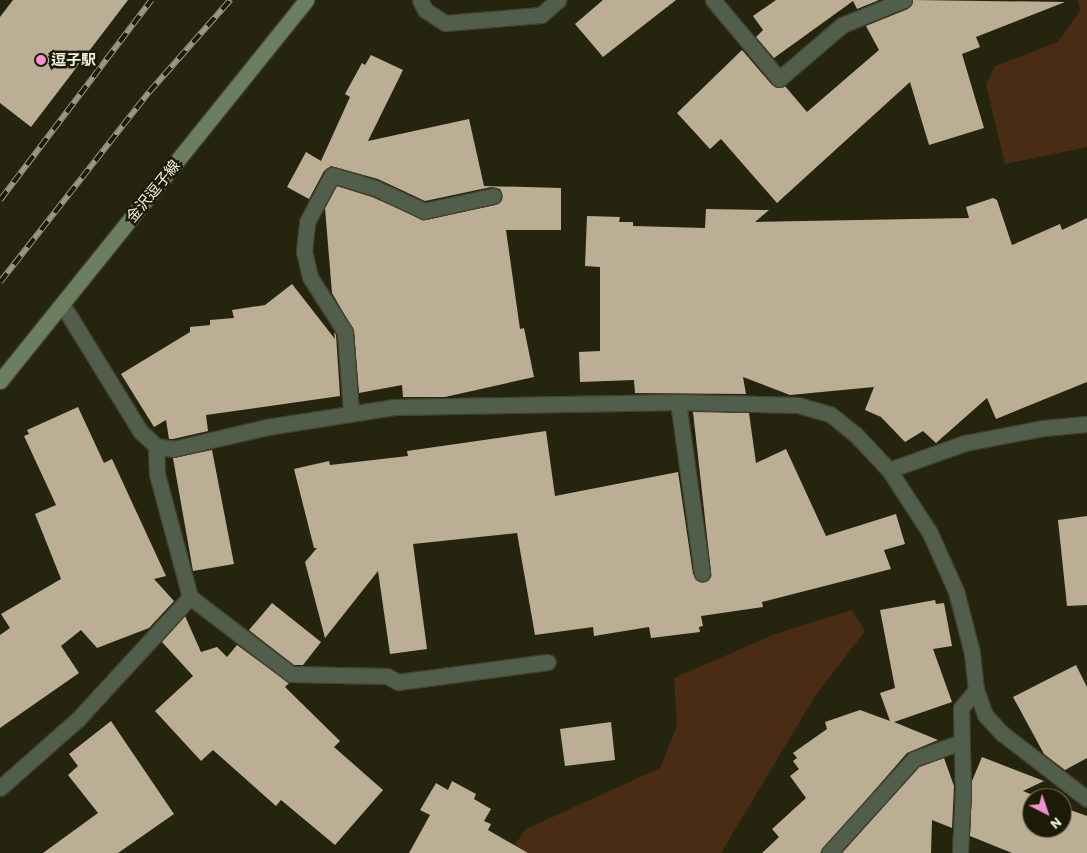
<!DOCTYPE html>
<meta charset="utf-8">
<style>
body{margin:0}
#map{position:relative;width:1087px;height:853px;overflow:hidden;background:#25250f;font-family:Barlow,"Noto Sans JP",sans-serif}
div>[style]{position:absolute}
.green>*{inset:0;background:#4a2c14}
.building>*{inset:0;background:#bbae95}
.roads{filter:drop-shadow(1px 0 #42422d) drop-shadow(-1px 0 #42422d) drop-shadow(0 1px #42422d) drop-shadow(0 -1px #42422d)}
.lane>*{height:15px;margin:-7.5px;padding:0 7.5px;transform-origin:7.5px;border-radius:7.5px;background:#515e4b}
.street>*{height:15px;margin:-7.5px;padding:0 7.5px;transform-origin:7.5px;border-radius:7.5px;background:#515e4b}
.secondary>*{height:15px;margin:-7.5px;padding:0 7.5px;transform-origin:7.5px;border-radius:7.5px;background:#6b7f60}
.rail>*{height:5.5px;margin-top:-2.75px;transform-origin:0;background:repeating-linear-gradient(90deg,#1c1c06 0 11px,#998 0 22px);box-sizing:border-box;border-block:1px solid #998}
.dots>*{width:14px;height:14px;translate:-50% -50%;box-sizing:border-box;border:2px solid #1c1c06;border-radius:50%}
span{translate:-50% -50%;white-space:nowrap;text-align:center;line-height:1.15;-webkit-text-stroke:5px #1c1c06;paint-order:stroke}
.poi-label{font-size:15px;color:#f3f4e6;font-weight:700}
.left{translate:0 -50%;text-align:left}
.street-label{font-size:15px;color:#f3f4e6}
.north{position:absolute;left:1022px;top:788px;width:50px;height:50px;box-sizing:border-box;background:#1c1c06;border:1px solid #727260;border-radius:50%;rotate:139deg;font-size:14px;font-weight:700;line-height:20px;text-align:center;color:#f3f4e6}
.north::after{content:'';display:block;margin:auto;width:18px;height:22px;background:#f491d3;clip-path:polygon(50% 0,100% 100%,50% 72%,0 100%)}
</style>
<div id="map">
<div class="green">
<i style="clip-path:polygon(1078px 0,1087px 0,1087px 147px,1005px 164px,986px 85px,995px 66px,1058px 42px,1080px 11px)"></i>
<i style="clip-path:polygon(852px 610px,865px 631px,815px 696px,721px 853px,509px 853px,526px 829px,660px 768px,677px 726px,674px 678px,775px 634px)"></i>
</div>
<div class="building">
<i style="clip-path:polygon(13px 0,128px 0,31px 127px,0 103px,0 17px)"></i>
<i style="clip-path:polygon(603px 0,676px 0,603px 57px,575px 24px)"></i>
<i style="clip-path:polygon(776px 0,879px 0,857px 9px,853px 1px,774px 58px,756px 37px,763px 30px,753px 16px)"></i>
<i style="clip-path:polygon(913px 0,1065px 2px,976px 37px,980px 47px,962px 54px,984px 128px,929px 145px,910px 82px,777px 203px,721px 139px,710px 149px,677px 113px,742px 50px,772px 85px,785px 86px,807px 112px,879px 50px,866px 26px,908px 9px)"></i>
<i style="clip-path:polygon(371px 55px,403px 70px,368px 141px,469px 119px,484px 186px,561px 188px,561px 230px,506px 230px,520px 329px,524px 328px,534px 377px,445px 397px,403px 397px,402px 385px,359px 393px,354px 331px,332px 293px,325px 208px,337px 186px,372px 197px,425px 220px,495px 205px,502px 194px,500px 189px,491px 187px,425px 201px,378px 179px,331px 166px,324px 171px,309px 199px,287px 187px,306px 152px,321px 161px,350px 97px,345px 94px,362px 63px,365px 65px)"></i>
<i style="clip-path:polygon(993px 198px,997px 200px,1012px 245px,1060px 224px,1062px 230px,1087px 218px,1087px 382px,996px 419px,987px 398px,936px 443px,923px 431px,905px 442px,881px 417px,865px 410px,874px 387px,790px 395px,743px 377px,746px 394px,635px 393px,634px 380px,580px 382px,579px 352px,600px 351px,600px 267px,585px 266px,587px 216px,620px 217px,619px 222px,633px 222px,633px 226px,705px 228px,706px 209px,769px 210px,755px 222px,969px 218px,966px 207px)"></i>
<i style="clip-path:polygon(292px 284px,335px 339px,334px 332px,336px 335px,340px 396px,206px 415px,208px 431px,173px 439px,169px 439px,166px 420px,154px 427px,121px 374px,190px 332px,190px 327px,210px 325px,210px 320px,234px 318px,232px 310px,265px 305px)"></i>
<i style="clip-path:polygon(78px 407px,104px 463px,112px 459px,166px 576px,154px 579px,174px 601px,149px 628px,97px 648px,81px 630px,61px 646px,79px 673px,0 728px,0 635px,10px 628px,1px 614px,61px 579px,35px 514px,56px 505px,24px 436px,29px 434px,27px 430px)"></i>
<i style="clip-path:polygon(693px 412px,749px 413px,756px 463px,786px 449px,826px 536px,896px 514px,905px 544px,884px 550px,891px 569px,762px 602px,763px 607px,701px 616px,703px 626px,699px 627px,700px 632px,651px 638px,649px 627px,594px 636px,593px 627px,535px 635px,517px 533px,413px 544px,427px 649px,390px 654px,378px 571px,325px 638px,305px 562px,317px 548px,314px 548px,294px 469px,329px 461px,330px 465px,408px 456px,407px 451px,546px 431px,555px 496px,678px 472px,693px 574px,698px 581px,704px 582px,711px 572px)"></i>
<i style="clip-path:polygon(212px 450px,234px 564px,193px 571px,173px 458px)"></i>
<i style="clip-path:polygon(1087px 516px,1087px 605px,1067px 606px,1058px 520px)"></i>
<i style="clip-path:polygon(935px 600px,936px 604px,944px 603px,952px 646px,933px 649px,952px 702px,894px 722px,938px 740px,907px 753px,820px 853px,762px 853px,779px 837px,772px 829px,806px 798px,790px 776px,799px 769px,793px 761px,797px 758px,793px 753px,827px 729px,825px 722px,860px 710px,890px 721px,880px 693px,895px 688px,880px 610px)"></i>
<i style="clip-path:polygon(272px 603px,321px 642px,303px 665px,294px 665px,249px 630px)"></i>
<i style="clip-path:polygon(185px 616px,201px 652px,217px 647px,227px 657px,237px 645px,289px 683px,285px 687px,340px 741px,334px 747px,383px 790px,335px 845px,281px 800px,276px 806px,213px 750px,201px 761px,155px 711px,193px 676px,162px 642px)"></i>
<i style="clip-path:polygon(1076px 665px,1087px 687px,1087px 758px,1065px 770px,1044px 754px,1013px 697px)"></i>
<i style="clip-path:polygon(111px 721px,174px 814px,118px 853px,43px 853px,98px 813px,68px 775px,78px 766px,69px 754px)"></i>
<i style="clip-path:polygon(611px 722px,615px 760px,565px 766px,560px 729px)"></i>
<i style="clip-path:polygon(982px 757px,1044px 781px,1023px 791px,1040px 798px,1032px 798px,1032px 828px,1062px 828px,1062px 807px,1087px 816px,1087px 853px,1012px 853px,970px 836px,972px 781px)"></i>
<i style="clip-path:polygon(944px 758px,954px 786px,952px 828px,932px 820px,931px 853px,842px 853px,919px 767px)"></i>
<i style="clip-path:polygon(452px 781px,476px 794px,474px 799px,491px 809px,484px 821px,491px 824px,488px 830px,528px 853px,409px 853px,430px 815px,420px 810px,436px 783px,448px 790px)"></i>
</div>
<div class="roads">
<div class="lane">
<i style="left:351px;top:412px;width:80px;rotate:-94.3deg"></i>
<i style="left:345px;top:332px;width:65px;rotate:-122.5deg"></i>
<i style="left:310px;top:277px;width:26px;rotate:-103deg"></i>
<i style="left:304px;top:252px;width:30px;rotate:-84deg"></i>
<i style="left:307px;top:222px;width:53px;rotate:-62deg"></i>
<i style="left:332px;top:175px;width:45px;rotate:16.8deg"></i>
<i style="left:375px;top:188px;width:54px;rotate:25.1deg"></i>
<i style="left:424px;top:211px;width:71px;rotate:-12.3deg"></i>
<i style="left:156px;top:446px;width:28px;rotate:88deg"></i>
<i style="left:157px;top:474px;width:127px;rotate:75deg"></i>
<i style="left:190px;top:597px;width:127px;rotate:37.3deg"></i>
<i style="left:291px;top:674px;width:96px;rotate:1.2deg"></i>
<i style="left:387px;top:676px;width:13px;rotate:29deg"></i>
<i style="left:398px;top:682px;width:151px;rotate:-7.6deg"></i>
<i style="left:0;top:788px;width:104px;rotate:-41.5deg"></i>
<i style="left:78px;top:719px;width:166px;rotate:-47.4deg"></i>
<i style="left:829px;top:853px;width:127px;rotate:-47.9deg"></i>
<i style="left:914px;top:759px;width:50px;rotate:-19.9deg"></i>
<i style="left:960px;top:853px;width:63px;rotate:-87.3deg"></i>
<i style="left:963px;top:790px;width:82px;rotate:-91.4deg"></i>
<i style="left:961px;top:708px;width:23px;rotate:-50deg"></i>
</div>
<div class="street">
<i style="left:420px;top:0;width:11px;rotate:63deg"></i>
<i style="left:425px;top:10px;width:24px;rotate:33deg"></i>
<i style="left:445px;top:23px;width:96px;rotate:-4.8deg"></i>
<i style="left:541px;top:15px;width:23px;rotate:-41deg"></i>
<i style="left:713px;top:0;width:103px;rotate:50.1deg"></i>
<i style="left:779px;top:79px;width:83px;rotate:-40.6deg"></i>
<i style="left:842px;top:25px;width:67px;rotate:-22deg"></i>
<i style="left:62px;top:304px;width:149px;rotate:58.4deg"></i>
<i style="left:140px;top:431px;width:22px;rotate:43deg"></i>
<i style="left:156px;top:446px;width:17px;rotate:10deg"></i>
<i style="left:173px;top:449px;width:97px;rotate:-13.2deg"></i>
<i style="left:267px;top:427px;width:130px;rotate:-8.9deg"></i>
<i style="left:395px;top:407px;width:283px;rotate:-1deg"></i>
<i style="left:678px;top:402px;width:120px;rotate:1.4deg"></i>
<i style="left:798px;top:405px;width:33px;rotate:16deg"></i>
<i style="left:830px;top:414px;width:32px;rotate:39deg"></i>
<i style="left:855px;top:434px;width:50px;rotate:46.6deg"></i>
<i style="left:889px;top:470px;width:75px;rotate:56.9deg"></i>
<i style="left:930px;top:533px;width:64px;rotate:65.9deg"></i>
<i style="left:956px;top:591px;width:64px;rotate:75.5deg"></i>
<i style="left:972px;top:653px;width:37px;rotate:84deg"></i>
<i style="left:976px;top:690px;width:27px;rotate:70deg"></i>
<i style="left:985px;top:715px;width:26px;rotate:47deg"></i>
<i style="left:1003px;top:734px;width:106px;rotate:37.7deg"></i>
<i style="left:678px;top:402px;width:173px;rotate:82deg"></i>
<i style="left:889px;top:470px;width:81px;rotate:-19.6deg"></i>
<i style="left:965px;top:443px;width:79px;rotate:-10.9deg"></i>
<i style="left:1043px;top:428px;width:44px;rotate:-5.2deg"></i>
</div>
<div class="secondary">
<i style="left:0;top:381px;width:489px;rotate:-51.2deg"></i>
</div>
</div>
<div class="rail">
<i style="left:0;top:200px;width:251px;rotate:-52.9deg"></i>
<i style="left:0;top:282px;width:241px;rotate:-51.9deg"></i>
<i style="left:149px;top:92px;width:123px;rotate:-48.6deg"></i>
</div>
<div class="dots">
<i style="left:41px;top:60px;background:#f491d3"></i>
</div>
<div class="poi-label">
<span class="left" style="left:51px;top:60px">逗子駅</span>
</div>
<div class="street-label">
<span style="left:153px;top:191px;rotate:-51deg">金沢逗子線</span>
</div>
<div class="north">N</div>
</div>
